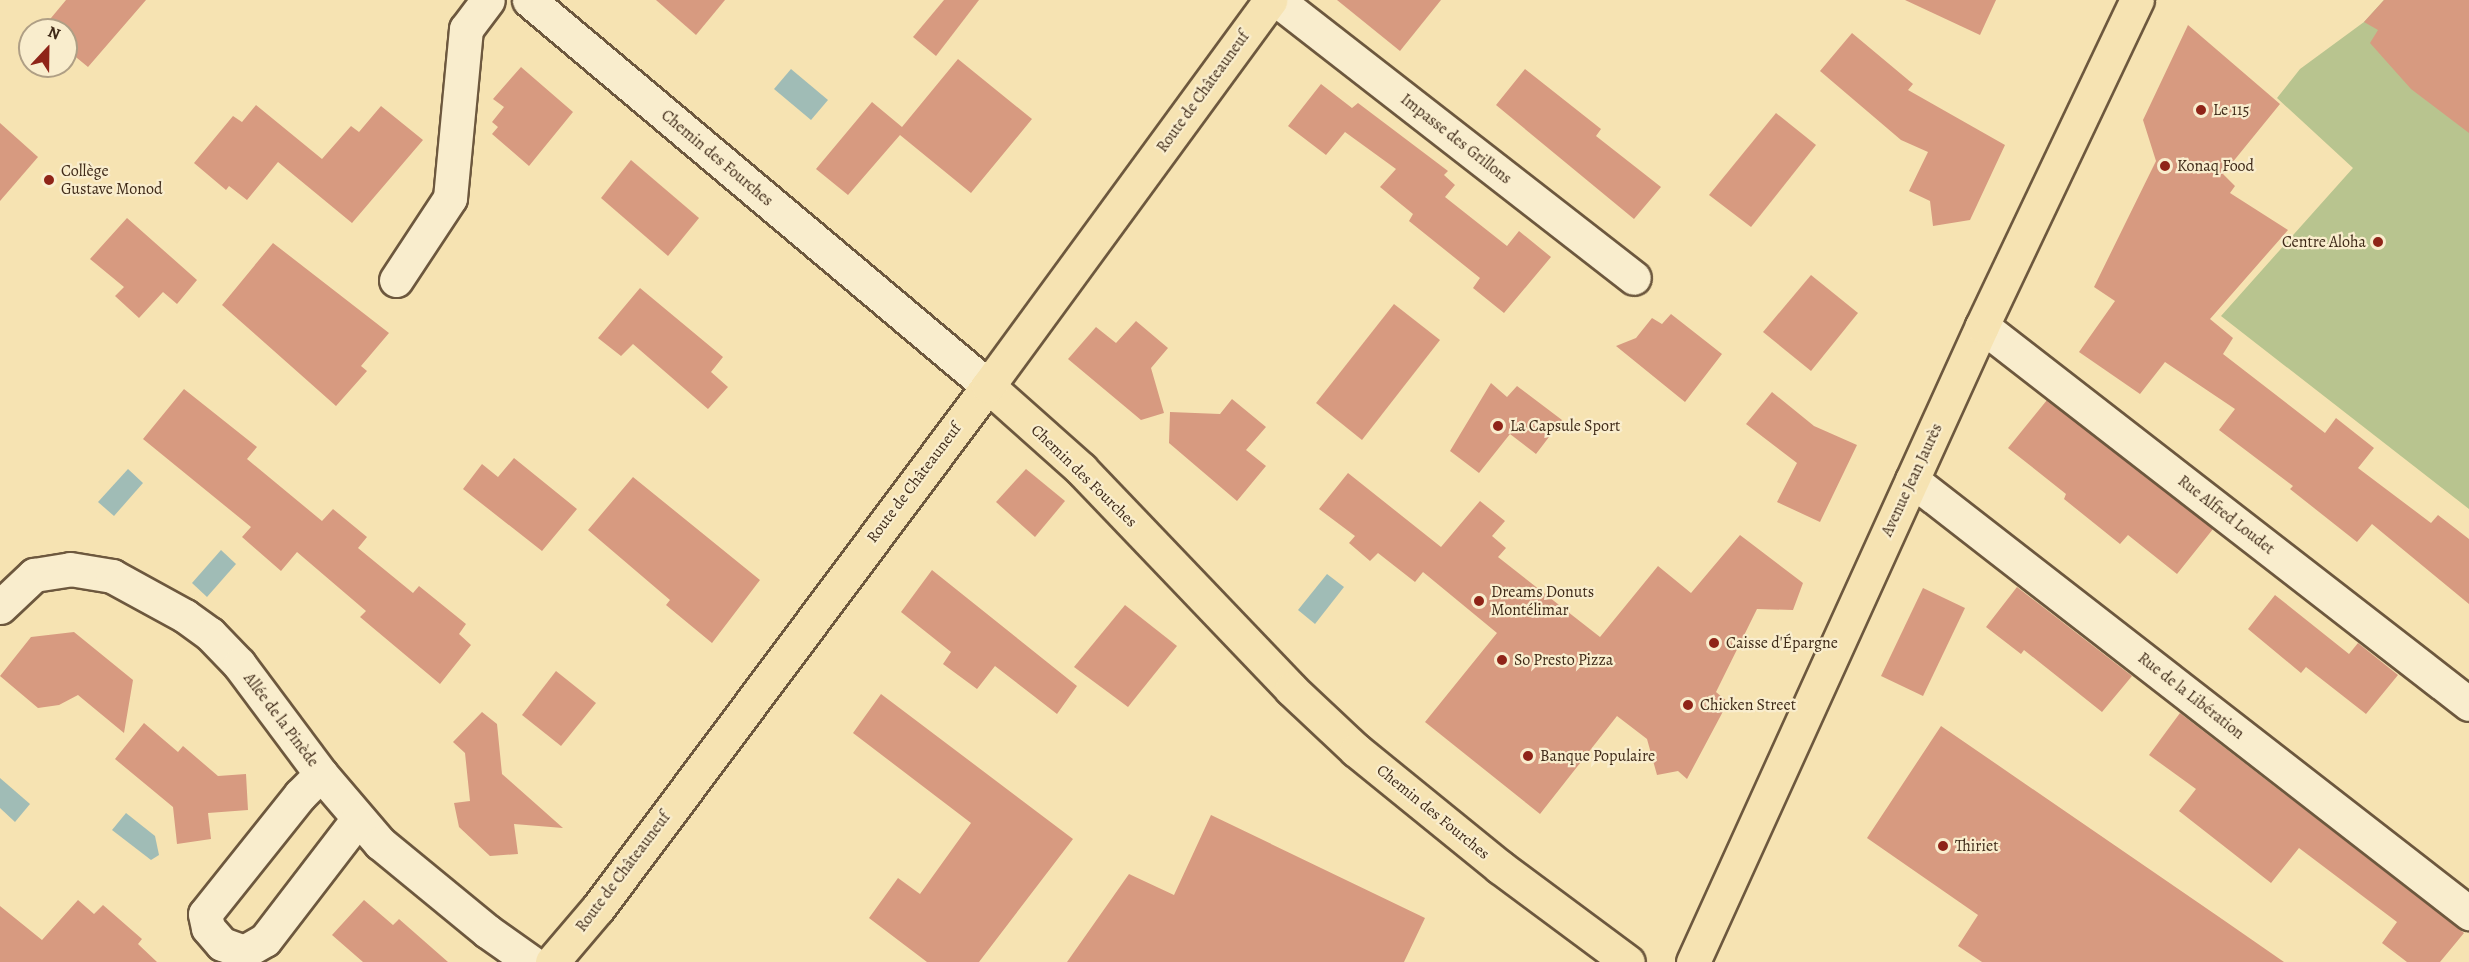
<!DOCTYPE html>
<meta charset="utf-8">
<style>
body{margin:0}
#map{position:relative;width:2469px;height:962px;overflow:hidden;background:#f6e3b2;font-family:Alegreya,serif}
div>[style]{position:absolute}
.green>*{inset:0;background:#b8c48f}
.water>*{inset:0;background:#a0bcb6}
.building>*{inset:0;background:#d79a80}
.roads{filter:drop-shadow(2px 0 #6d583e) drop-shadow(-2px 0 #6d583e) drop-shadow(0 2px #6d583e) drop-shadow(0 -2px #6d583e)}
.minor>*{height:33px;margin:-16.5px;padding:0 16.5px;transform-origin:16.5px;border-radius:16.5px;background:#f9edcd}
.major>*{height:33px;margin:-16.5px;padding:0 16.5px;transform-origin:16.5px;border-radius:16.5px;background:#f6e3b2}
.dots>*{width:16px;height:16px;translate:-50% -50%;box-sizing:border-box;border:3px solid #f9edcd;border-radius:50%}
span{translate:-50% -50%;white-space:nowrap;text-align:center;line-height:1.15;-webkit-text-stroke:4.5px #f9edcd;paint-order:stroke}
.street-label{font-size:16px;color:#3f2a18}
.poi-label{font-size:16px;color:#3f2a18}
.left{translate:0 -50%;text-align:left}
.right{translate:-100% -50%;text-align:right}
.north{position:absolute;left:18px;top:18px;width:60px;height:60px;box-sizing:border-box;background:#f9edcd;border:2px solid #af9f85;border-radius:50%;rotate:22deg;font-size:16px;font-weight:700;line-height:24px;text-align:center;color:#3f2a18}
.north::after{content:'';display:block;margin:auto;width:21px;height:27px;background:#8f2418;clip-path:polygon(50% 0,100% 100%,50% 72%,0 100%)}
</style>
<div id="map">
<div class="green">
<i style="clip-path:polygon(2384px 0,2469px 0,2469px 509px,2221px 316px,2353px 168px,2277px 98px,2300px 69px,2364px 22px)"></i>
</div>
<div class="water">
<i style="clip-path:polygon(791px 69px,828px 100px,811px 120px,774px 89px)"></i>
<i style="clip-path:polygon(128px 469px,143px 483px,114px 516px,98px 502px)"></i>
<i style="clip-path:polygon(221px 550px,236px 564px,207px 597px,192px 583px)"></i>
<i style="clip-path:polygon(1327px 574px,1344px 587px,1315px 624px,1298px 610px)"></i>
<i style="clip-path:polygon(0 778px,30px 804px,15px 822px,0 808px)"></i>
<i style="clip-path:polygon(126px 813px,155px 836px,159px 855px,151px 860px,112px 830px)"></i>
</div>
<div class="building">
<i style="clip-path:polygon(66px 0,146px 0,88px 67px,66px 49px,66px 30px,41px 30px)"></i>
<i style="clip-path:polygon(656px 0,725px 0,696px 35px)"></i>
<i style="clip-path:polygon(944px 0,979px 0,936px 56px,913px 37px)"></i>
<i style="clip-path:polygon(1337px 0,1441px 0,1400px 51px)"></i>
<i style="clip-path:polygon(1905px 0,1996px 0,1980px 35px)"></i>
<i style="clip-path:polygon(2384px 0,2469px 0,2469px 133px,2411px 89px,2370px 43px,2378px 30px,2364px 22px)"></i>
<i style="clip-path:polygon(2188px 25px,2280px 104px,2223px 174px,2235px 186px,2230px 193px,2288px 230px,2210px 319px,2233px 338px,2223px 354px,2325px 433px,2336px 418px,2374px 448px,2358px 468px,2431px 523px,2438px 515px,2469px 539px,2469px 604px,2372px 524px,2357px 542px,2290px 489px,2293px 486px,2219px 430px,2235px 409px,2165px 362px,2140px 394px,2079px 352px,2115px 301px,2094px 287px,2156px 161px,2143px 120px)"></i>
<i style="clip-path:polygon(1852px 33px,1913px 84px,1908px 90px,2005px 145px,1970px 220px,1933px 226px,1930px 201px,1909px 191px,1928px 152px,1901px 140px,1820px 71px)"></i>
<i style="clip-path:polygon(958px 59px,1032px 119px,971px 193px,900px 135px,848px 195px,816px 169px,872px 102px,902px 127px)"></i>
<i style="clip-path:polygon(521px 67px,573px 112px,529px 166px,492px 134px,498px 127px,492px 122px,504px 107px,493px 99px)"></i>
<i style="clip-path:polygon(1525px 69px,1601px 129px,1596px 136px,1661px 187px,1634px 219px,1496px 105px)"></i>
<i style="clip-path:polygon(1321px 84px,1352px 108px,1358px 103px,1448px 171px,1444px 175px,1455px 185px,1445px 197px,1507px 246px,1519px 231px,1551px 257px,1504px 313px,1473px 288px,1480px 278px,1409px 221px,1413px 214px,1380px 187px,1396px 169px,1345px 132px,1326px 155px,1288px 126px)"></i>
<i style="clip-path:polygon(256px 105px,322px 159px,351px 126px,359px 132px,381px 106px,423px 140px,352px 223px,278px 162px,247px 200px,229px 186px,226px 190px,194px 163px,233px 116px,242px 122px)"></i>
<i style="clip-path:polygon(1776px 113px,1816px 145px,1751px 227px,1709px 195px)"></i>
<i style="clip-path:polygon(0 123px,38px 157px,0 201px)"></i>
<i style="clip-path:polygon(631px 160px,699px 218px,668px 256px,601px 198px)"></i>
<i style="clip-path:polygon(127px 218px,197px 280px,177px 304px,163px 292px,139px 318px,115px 296px,124px 287px,90px 259px)"></i>
<i style="clip-path:polygon(273px 243px,389px 333px,361px 366px,367px 371px,336px 406px,222px 305px)"></i>
<i style="clip-path:polygon(1811px 275px,1858px 313px,1811px 371px,1763px 332px)"></i>
<i style="clip-path:polygon(640px 288px,723px 357px,711px 372px,728px 387px,708px 409px,633px 344px,621px 356px,598px 338px)"></i>
<i style="clip-path:polygon(1394px 304px,1440px 340px,1362px 440px,1316px 403px)"></i>
<i style="clip-path:polygon(1671px 314px,1722px 354px,1685px 402px,1616px 346px,1636px 338px,1652px 318px,1662px 324px)"></i>
<i style="clip-path:polygon(1136px 321px,1168px 348px,1151px 368px,1164px 413px,1141px 420px,1068px 359px,1096px 327px,1116px 343px)"></i>
<i style="clip-path:polygon(1491px 383px,1507px 397px,1517px 386px,1562px 420px,1536px 454px,1510px 434px,1479px 473px,1450px 451px)"></i>
<i style="clip-path:polygon(184px 389px,257px 447px,247px 459px,322px 521px,333px 509px,367px 537px,358px 548px,413px 593px,419px 586px,466px 624px,459px 634px,471px 645px,440px 684px,360px 617px,366px 611px,297px 552px,281px 571px,242px 537px,251px 527px,143px 439px)"></i>
<i style="clip-path:polygon(1772px 392px,1814px 426px,1857px 445px,1820px 522px,1777px 502px,1797px 463px,1746px 424px)"></i>
<i style="clip-path:polygon(1232px 399px,1266px 427px,1246px 450px,1266px 466px,1237px 501px,1169px 443px,1170px 412px,1220px 414px)"></i>
<i style="clip-path:polygon(2047px 400px,2213px 529px,2177px 574px,2128px 535px,2120px 544px,2064px 499px,2066px 494px,2008px 448px)"></i>
<i style="clip-path:polygon(514px 458px,577px 509px,542px 551px,463px 489px,482px 464px,498px 477px)"></i>
<i style="clip-path:polygon(1026px 469px,1065px 501px,1035px 537px,996px 502px)"></i>
<i style="clip-path:polygon(1348px 473px,1441px 547px,1480px 501px,1505px 521px,1492px 536px,1506px 548px,1498px 557px,1600px 637px,1658px 566px,1691px 593px,1740px 535px,1803px 583px,1793px 610px,1757px 609px,1716px 692px,1728px 702px,1687px 779px,1678px 771px,1657px 775px,1647px 739px,1617px 716px,1540px 814px,1425px 722px,1497px 633px,1423px 572px,1415px 582px,1378px 553px,1370px 561px,1349px 543px,1355px 536px,1319px 509px)"></i>
<i style="clip-path:polygon(633px 477px,760px 580px,712px 643px,666px 605px,670px 600px,588px 530px)"></i>
<i style="clip-path:polygon(932px 570px,1077px 686px,1057px 714px,995px 666px,977px 689px,943px 664px,951px 652px,901px 612px)"></i>
<i style="clip-path:polygon(2017px 587px,2132px 676px,2102px 712px,2024px 650px,2021px 654px,1986px 627px)"></i>
<i style="clip-path:polygon(1923px 588px,1965px 608px,1923px 696px,1881px 676px)"></i>
<i style="clip-path:polygon(2275px 595px,2349px 654px,2358px 643px,2398px 675px,2366px 714px,2306px 667px,2301px 673px,2248px 629px)"></i>
<i style="clip-path:polygon(1125px 605px,1177px 646px,1128px 707px,1074px 667px)"></i>
<i style="clip-path:polygon(74px 632px,133px 680px,124px 733px,78px 695px,59px 705px,38px 708px,0 676px,31px 637px)"></i>
<i style="clip-path:polygon(556px 671px,596px 703px,561px 746px,522px 715px)"></i>
<i style="clip-path:polygon(881px 694px,1073px 839px,979px 962px,927px 962px,869px 918px,898px 878px,920px 894px,971px 823px,853px 733px)"></i>
<i style="clip-path:polygon(482px 712px,497px 724px,502px 774px,563px 828px,514px 824px,518px 854px,490px 856px,459px 827px,454px 803px,470px 801px,465px 753px,453px 742px)"></i>
<i style="clip-path:polygon(2180px 713px,2464px 933px,2440px 962px,2407px 962px,2382px 943px,2397px 922px,2299px 848px,2271px 883px,2179px 811px,2196px 789px,2149px 755px)"></i>
<i style="clip-path:polygon(144px 723px,178px 752px,183px 746px,218px 776px,246px 774px,248px 810px,208px 813px,211px 839px,177px 844px,173px 807px,115px 759px)"></i>
<i style="clip-path:polygon(1941px 726px,2222px 919px,2284px 962px,1982px 962px,1958px 946px,1978px 915px,1867px 838px)"></i>
<i style="clip-path:polygon(1211px 815px,1425px 918px,1404px 962px,1067px 962px,1129px 874px,1174px 895px)"></i>
<i style="clip-path:polygon(78px 900px,94px 914px,103px 905px,142px 939px,138px 944px,157px 962px,0 962px,0 906px,42px 940px)"></i>
<i style="clip-path:polygon(364px 900px,393px 925px,399px 919px,448px 962px,363px 962px,332px 935px)"></i>
</div>
<div class="roads">
<div class="minor">
<i style="left:529px;top:0;width:600px;rotate:40.06deg"></i>
<i style="left:1277px;top:0;width:452px;rotate:37.9deg"></i>
<i style="left:396px;top:280px;width:98px;rotate:-56.6deg"></i>
<i style="left:450px;top:198px;width:170px;rotate:-84.6deg"></i>
<i style="left:466px;top:29px;width:36px;rotate:-53deg"></i>
<i style="left:1982px;top:326px;width:616px;rotate:37.82deg"></i>
<i style="left:1912px;top:480px;width:706px;rotate:37.86deg"></i>
<i style="left:0;top:607px;width:47px;rotate:-43.3deg"></i>
<i style="left:34px;top:575px;width:36px;rotate:-9deg"></i>
<i style="left:70px;top:569px;width:43px;rotate:9.5deg"></i>
<i style="left:112px;top:576px;width:83px;rotate:28.7deg"></i>
<i style="left:185px;top:616px;width:31px;rotate:36deg"></i>
<i style="left:210px;top:634px;width:42px;rotate:46deg"></i>
<i style="left:239px;top:664px;width:137px;rotate:53.3deg"></i>
<i style="left:321px;top:774px;width:91px;rotate:49.5deg"></i>
<i style="left:380px;top:843px;width:139px;rotate:39.4deg"></i>
<i style="left:487px;top:931px;width:54px;rotate:35.2deg"></i>
<i style="left:321px;top:774px;width:30px;rotate:135deg"></i>
<i style="left:300px;top:795px;width:152px;rotate:128.6deg"></i>
<i style="left:205px;top:914px;width:14px;rotate:78deg"></i>
<i style="left:208px;top:928px;width:21px;rotate:49deg"></i>
<i style="left:222px;top:944px;width:23px;rotate:20deg"></i>
<i style="left:244px;top:952px;width:24px;rotate:-30deg"></i>
<i style="left:265px;top:940px;width:153px;rotate:-52.5deg"></i>
</div>
<div class="major">
<i style="left:988px;top:386px;width:125px;rotate:41.7deg"></i>
<i style="left:1081px;top:469px;width:304px;rotate:46.3deg"></i>
<i style="left:1291px;top:689px;width:89px;rotate:43.2deg"></i>
<i style="left:1356px;top:750px;width:186px;rotate:39.1deg"></i>
<i style="left:1500px;top:867px;width:159px;rotate:36.6deg"></i>
<i style="left:552px;top:962px;width:71px;rotate:-49.6deg"></i>
<i style="left:598px;top:908px;width:652px;rotate:-53.24deg"></i>
<i style="left:988px;top:386px;width:478px;rotate:-53.8deg"></i>
<i style="left:1693px;top:962px;width:699px;rotate:-65.56deg"></i>
<i style="left:1982px;top:326px;width:361px;rotate:-64.6deg"></i>
</div>
</div>
<div class="dots">
<i style="left:2201px;top:110px;background:#8f2418"></i>
<i style="left:2165px;top:166px;background:#8f2418"></i>
<i style="left:49px;top:180px;background:#8f2418"></i>
<i style="left:2378px;top:242px;background:#8f2418"></i>
<i style="left:1498px;top:426px;background:#8f2418"></i>
<i style="left:1479px;top:601px;background:#8f2418"></i>
<i style="left:1714px;top:643px;background:#8f2418"></i>
<i style="left:1502px;top:660px;background:#8f2418"></i>
<i style="left:1688px;top:705px;background:#8f2418"></i>
<i style="left:1528px;top:756px;background:#8f2418"></i>
<i style="left:1943px;top:846px;background:#8f2418"></i>
</div>
<div class="street-label">
<span style="left:1203px;top:92px;rotate:-54deg">Route de Châteauneuf</span>
<span style="left:1456px;top:139px;rotate:38deg">Impasse des Grillons</span>
<span style="left:717px;top:158px;rotate:40deg">Chemin des Fourches</span>
<span style="left:1084px;top:476px;rotate:44deg">Chemin des Fourches</span>
<span style="left:1912px;top:480px;rotate:-65deg">Avenue Jean Jaurès</span>
<span style="left:914px;top:483px;rotate:-53deg">Route de Châteauneuf</span>
<span style="left:2226px;top:515px;rotate:38deg">Rue Alfred Loudet</span>
<span style="left:2191px;top:696px;rotate:38deg">Rue de la Libération</span>
<span style="left:281px;top:720px;rotate:53deg">Allée de la Pinède</span>
<span style="left:1433px;top:812px;rotate:39deg">Chemin des Fourches</span>
<span style="left:623px;top:872px;rotate:-53deg">Route de Châteauneuf</span>
</div>
<div class="poi-label">
<span class="left" style="left:2213px;top:110px">Le 115</span>
<span class="left" style="left:2177px;top:166px">Konaq Food</span>
<span class="left" style="left:61px;top:180px">Collège<br>Gustave Monod</span>
<span class="right" style="left:2366px;top:242px">Centre Aloha</span>
<span class="left" style="left:1510px;top:426px">La Capsule Sport</span>
<span class="left" style="left:1491px;top:601px">Dreams Donuts<br>Montélimar</span>
<span class="left" style="left:1726px;top:643px">Caisse d'Épargne</span>
<span class="left" style="left:1514px;top:660px">So Presto Pizza</span>
<span class="left" style="left:1700px;top:705px">Chicken Street</span>
<span class="left" style="left:1540px;top:756px">Banque Populaire</span>
<span class="left" style="left:1955px;top:846px">Thiriet</span>
</div>
<div class="north">N</div>
</div>
